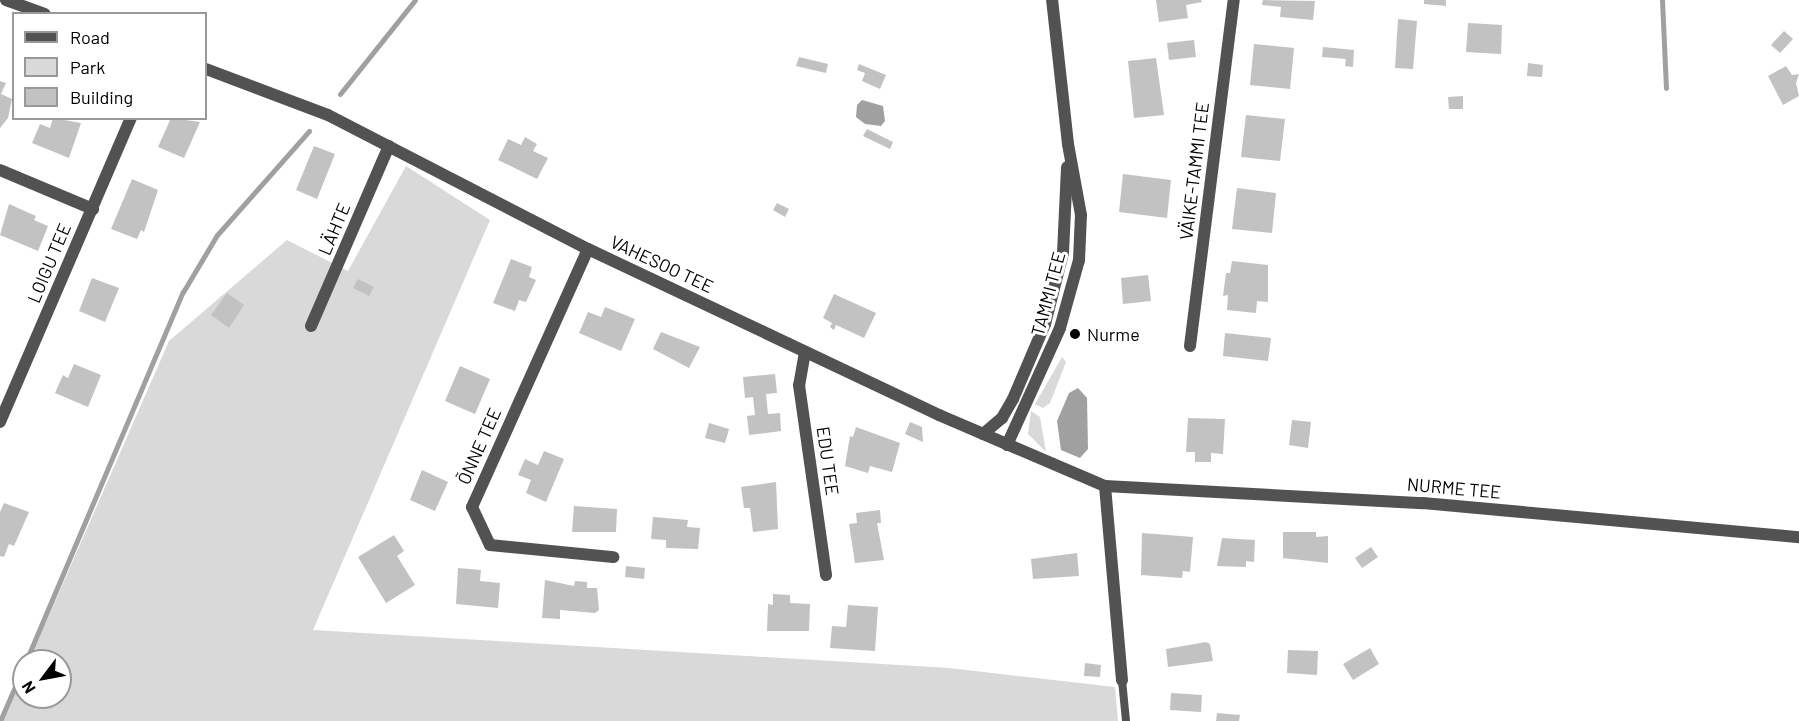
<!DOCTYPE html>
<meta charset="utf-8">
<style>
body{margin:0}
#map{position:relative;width:1799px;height:721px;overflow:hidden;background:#fff;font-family:Barlow,sans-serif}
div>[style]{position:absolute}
.green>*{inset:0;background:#d9d9d9}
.water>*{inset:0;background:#a0a0a0}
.stream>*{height:5px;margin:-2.5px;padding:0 2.5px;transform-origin:2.5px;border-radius:2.5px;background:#a0a0a0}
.building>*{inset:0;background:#c2c2c2}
.service>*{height:8px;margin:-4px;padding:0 4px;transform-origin:4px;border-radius:4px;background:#525252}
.minor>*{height:12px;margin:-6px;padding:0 6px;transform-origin:6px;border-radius:6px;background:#525252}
.dots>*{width:16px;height:16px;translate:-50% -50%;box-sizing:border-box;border:3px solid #fff;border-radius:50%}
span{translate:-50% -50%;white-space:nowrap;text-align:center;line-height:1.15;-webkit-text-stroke:6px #fff;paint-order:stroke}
.street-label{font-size:18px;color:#000}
.poi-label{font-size:18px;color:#000}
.left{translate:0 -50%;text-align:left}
.legend{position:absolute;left:12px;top:12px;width:195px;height:108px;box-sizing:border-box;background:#fff;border:2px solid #999;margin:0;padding:8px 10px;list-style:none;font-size:18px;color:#000}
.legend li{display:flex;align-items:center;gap:12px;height:30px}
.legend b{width:30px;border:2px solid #999}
.north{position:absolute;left:12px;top:649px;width:60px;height:60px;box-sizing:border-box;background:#fff;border:2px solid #999;border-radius:50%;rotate:238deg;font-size:16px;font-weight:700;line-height:24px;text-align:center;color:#000}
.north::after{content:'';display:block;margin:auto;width:21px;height:27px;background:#000;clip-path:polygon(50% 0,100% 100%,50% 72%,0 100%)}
</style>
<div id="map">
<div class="green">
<i style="clip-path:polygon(406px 166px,490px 220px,313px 630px,949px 668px,1115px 687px,1118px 721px,3px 721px,24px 673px,24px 697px,60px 697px,60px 661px,29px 661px,169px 341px,287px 240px,348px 271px)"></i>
<i style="clip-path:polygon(1062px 357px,1066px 362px,1050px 403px,1043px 408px,1035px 404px)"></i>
<i style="clip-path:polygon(1031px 411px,1040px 417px,1046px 452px,1028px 434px)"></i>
</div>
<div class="water">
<i style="clip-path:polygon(862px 100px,883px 106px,885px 121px,881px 126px,865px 124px,856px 117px,857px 105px)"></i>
<i style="clip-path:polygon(1078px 388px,1087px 398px,1088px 449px,1080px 458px,1061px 450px,1057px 421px,1069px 393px)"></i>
</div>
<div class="stream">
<i style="left:1662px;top:0;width:88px;rotate:87.4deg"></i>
<i style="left:340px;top:94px;width:120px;rotate:-51.4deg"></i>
<i style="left:26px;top:661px;width:401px;rotate:-67deg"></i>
<i style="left:183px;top:292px;width:66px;rotate:-59.2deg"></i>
<i style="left:217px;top:235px;width:139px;rotate:-48.5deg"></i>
<i style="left:0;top:721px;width:60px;rotate:-66.4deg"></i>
</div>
<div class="building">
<i style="clip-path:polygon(1156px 0,1201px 0,1202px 2px,1186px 5px,1188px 18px,1159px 22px)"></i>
<i style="clip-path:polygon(1263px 0,1315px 1px,1313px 20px,1280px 17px,1281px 7px,1262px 5px)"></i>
<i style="clip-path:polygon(1424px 0,1446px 0,1446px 6px,1424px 4px)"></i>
<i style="clip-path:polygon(1398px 19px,1417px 21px,1413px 69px,1395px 68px)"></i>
<i style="clip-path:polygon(1468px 23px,1502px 25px,1501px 54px,1466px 52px)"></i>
<i style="clip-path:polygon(1784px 31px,1793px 39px,1780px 53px,1771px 45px)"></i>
<i style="clip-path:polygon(1194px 40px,1196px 57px,1169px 60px,1167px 43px)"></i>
<i style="clip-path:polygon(1254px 44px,1294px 48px,1290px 89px,1250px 85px)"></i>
<i style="clip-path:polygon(1323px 47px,1354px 50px,1353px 67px,1345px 66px,1346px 59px,1322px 57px)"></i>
<i style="clip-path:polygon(799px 57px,828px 64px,826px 73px,796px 66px)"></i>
<i style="clip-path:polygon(1156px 58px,1164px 115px,1134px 118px,1128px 61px)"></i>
<i style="clip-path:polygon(1528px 63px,1543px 65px,1542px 77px,1527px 76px)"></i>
<i style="clip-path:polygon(859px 64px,886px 75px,880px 89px,862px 81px,865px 73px,857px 70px)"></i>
<i style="clip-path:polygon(1786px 66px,1792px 75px,1799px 74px,1796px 83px,1799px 96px,1783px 105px,1768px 76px)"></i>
<i style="clip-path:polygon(0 81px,6px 83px,1px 94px,12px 99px,8px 118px,0 128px)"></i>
<i style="clip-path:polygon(1463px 96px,1463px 109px,1449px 109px,1448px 97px)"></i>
<i style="clip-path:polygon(1246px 115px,1285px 119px,1280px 161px,1241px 157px)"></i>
<i style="clip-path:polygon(53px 118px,81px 123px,69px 158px,32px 143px,40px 124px,50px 128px)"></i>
<i style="clip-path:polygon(171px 118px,200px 122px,184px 158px,158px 147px)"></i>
<i style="clip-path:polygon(867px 129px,893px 142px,890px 149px,863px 136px)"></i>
<i style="clip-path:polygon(525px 137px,537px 144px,533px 151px,548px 158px,537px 179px,498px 160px,508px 139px,521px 145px)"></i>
<i style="clip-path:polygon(314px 146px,335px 154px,317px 199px,296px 190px)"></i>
<i style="clip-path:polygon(1123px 174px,1171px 180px,1167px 218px,1119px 212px)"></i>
<i style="clip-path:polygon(132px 179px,158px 190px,144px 232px,141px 230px,137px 239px,111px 229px)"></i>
<i style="clip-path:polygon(1237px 188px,1276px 193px,1272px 233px,1232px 229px)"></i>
<i style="clip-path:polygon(777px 203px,789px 209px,785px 217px,773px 210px)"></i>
<i style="clip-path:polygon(9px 204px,36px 216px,34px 220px,48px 226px,38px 251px,0 235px)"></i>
<i style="clip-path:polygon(511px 259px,532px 267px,529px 277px,536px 280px,526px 302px,519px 300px,515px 311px,493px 303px)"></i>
<i style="clip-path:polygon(1232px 261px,1268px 265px,1268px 302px,1257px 301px,1256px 313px,1227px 310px,1228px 295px,1223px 296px,1226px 273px,1230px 273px)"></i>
<i style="clip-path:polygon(1148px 275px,1151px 301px,1123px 304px,1121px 278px)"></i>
<i style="clip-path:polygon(92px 278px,119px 288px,105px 322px,79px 311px)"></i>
<i style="clip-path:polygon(358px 279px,374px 287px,369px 296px,353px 288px)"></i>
<i style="clip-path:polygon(227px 293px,244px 305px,229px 328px,211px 315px)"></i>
<i style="clip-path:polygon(834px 294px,876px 313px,864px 338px,836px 325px,834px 330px,830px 327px,832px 323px,823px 318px)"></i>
<i style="clip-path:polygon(605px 307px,635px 319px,621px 351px,579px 333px,588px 312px,601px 317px)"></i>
<i style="clip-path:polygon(661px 332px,700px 347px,689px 368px,653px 349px)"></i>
<i style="clip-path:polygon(1225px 333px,1271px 338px,1268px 361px,1223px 356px)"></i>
<i style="clip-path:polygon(74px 364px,101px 375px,88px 407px,55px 393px,63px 375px,68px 378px)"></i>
<i style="clip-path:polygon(460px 366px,490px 379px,475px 414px,445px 401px)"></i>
<i style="clip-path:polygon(775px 374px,777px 393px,766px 394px,768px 414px,780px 413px,781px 431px,749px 435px,747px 416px,755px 415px,753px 397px,745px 398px,743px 377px)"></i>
<i style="clip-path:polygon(1188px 418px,1225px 419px,1223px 454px,1211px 453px,1211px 462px,1195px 462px,1195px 452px,1186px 452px)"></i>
<i style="clip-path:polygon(1292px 420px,1311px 422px,1308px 448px,1289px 445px)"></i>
<i style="clip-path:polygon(910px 422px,922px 427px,923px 442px,905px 434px)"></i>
<i style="clip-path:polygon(709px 423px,729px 429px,725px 443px,705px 438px)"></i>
<i style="clip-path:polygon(856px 427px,900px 443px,892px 472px,870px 466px,868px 473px,845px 466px,850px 436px,853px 437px)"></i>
<i style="clip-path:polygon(544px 451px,564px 459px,546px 502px,526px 493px,531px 480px,518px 475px,525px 459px,538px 465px)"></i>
<i style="clip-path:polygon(422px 470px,448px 482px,435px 511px,410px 500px)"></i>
<i style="clip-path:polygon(776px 482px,778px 529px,753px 532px,750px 508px,744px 508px,741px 487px)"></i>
<i style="clip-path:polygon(4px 503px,29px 512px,14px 546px,9px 544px,4px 557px,0 556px,0 512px)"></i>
<i style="clip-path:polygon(574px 506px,617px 509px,616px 532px,572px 532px)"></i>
<i style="clip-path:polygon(880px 510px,881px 523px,877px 523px,884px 560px,855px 563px,849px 524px,857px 523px,856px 513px)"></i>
<i style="clip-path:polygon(653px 517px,688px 520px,687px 527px,700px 528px,698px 549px,666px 548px,666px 540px,651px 539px)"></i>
<i style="clip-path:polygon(1283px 532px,1316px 532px,1316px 537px,1328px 536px,1328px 563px,1283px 558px)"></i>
<i style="clip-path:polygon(1142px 533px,1193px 537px,1190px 572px,1183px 571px,1182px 578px,1141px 575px)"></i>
<i style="clip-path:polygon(394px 535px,404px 551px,397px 556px,415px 585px,386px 603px,358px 557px)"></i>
<i style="clip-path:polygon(1222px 538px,1255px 540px,1254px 562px,1246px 561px,1246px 567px,1217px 566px)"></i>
<i style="clip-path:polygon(1371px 547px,1378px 557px,1362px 568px,1355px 558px)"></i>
<i style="clip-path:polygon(1077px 553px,1079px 576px,1033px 579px,1031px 559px)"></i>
<i style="clip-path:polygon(626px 566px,645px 568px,644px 579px,625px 577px)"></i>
<i style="clip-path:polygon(458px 568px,481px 570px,480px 581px,500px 583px,498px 608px,456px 604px)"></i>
<i style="clip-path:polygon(545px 580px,574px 586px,575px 581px,587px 582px,587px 588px,597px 588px,599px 610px,595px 613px,560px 610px,560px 619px,542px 618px)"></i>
<i style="clip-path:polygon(773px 594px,790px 595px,790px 603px,810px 604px,809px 631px,767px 631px,768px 604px,773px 605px)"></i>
<i style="clip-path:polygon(848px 605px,878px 607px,875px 651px,830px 648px,832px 626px,846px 627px)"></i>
<i style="clip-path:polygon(1206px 642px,1210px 644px,1213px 661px,1168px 667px,1166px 649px)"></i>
<i style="clip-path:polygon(1370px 648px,1379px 664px,1353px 680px,1343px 664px)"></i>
<i style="clip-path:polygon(1288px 650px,1318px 651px,1317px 675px,1287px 673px)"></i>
<i style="clip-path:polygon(1085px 663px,1101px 665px,1100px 677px,1084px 676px)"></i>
<i style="clip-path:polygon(1171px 693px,1202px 695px,1201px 712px,1170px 710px)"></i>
<i style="clip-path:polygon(1217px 713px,1240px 715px,1239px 721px,1216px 721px)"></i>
</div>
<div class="service">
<i style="left:1122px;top:680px;width:41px;rotate:84.4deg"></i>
</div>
<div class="minor">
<i style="left:6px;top:0;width:41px;rotate:19.7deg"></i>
<i style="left:206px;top:69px;width:130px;rotate:20.7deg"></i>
<i style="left:328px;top:115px;width:292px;rotate:27.3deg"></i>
<i style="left:588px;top:249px;width:388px;rotate:25.3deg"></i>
<i style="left:939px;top:415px;width:181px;rotate:23.2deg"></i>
<i style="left:1105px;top:486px;width:318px;rotate:3.1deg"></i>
<i style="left:1423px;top:503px;width:378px;rotate:5.2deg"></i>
<i style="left:0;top:170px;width:101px;rotate:22.8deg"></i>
<i style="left:588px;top:249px;width:283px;rotate:114.2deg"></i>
<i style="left:472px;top:507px;width:42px;rotate:64.7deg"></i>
<i style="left:490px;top:545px;width:124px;rotate:5.6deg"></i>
<i style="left:311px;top:326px;width:196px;rotate:-66.6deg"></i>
<i style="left:1190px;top:346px;width:349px;rotate:-82.8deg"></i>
<i style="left:805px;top:352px;width:34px;rotate:100deg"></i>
<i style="left:799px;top:385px;width:192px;rotate:81.9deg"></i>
<i style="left:0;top:422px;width:331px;rotate:-66.7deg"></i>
<i style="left:983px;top:434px;width:25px;rotate:-40deg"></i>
<i style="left:1002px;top:418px;width:22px;rotate:-60deg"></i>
<i style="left:1013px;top:399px;width:82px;rotate:-66.9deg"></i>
<i style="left:1045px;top:324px;width:73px;rotate:-75.8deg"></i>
<i style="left:1063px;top:253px;width:86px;rotate:-87.3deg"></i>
<i style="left:1007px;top:445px;width:128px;rotate:-65.6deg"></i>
<i style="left:1060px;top:328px;width:71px;rotate:-74.4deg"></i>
<i style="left:1079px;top:260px;width:45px;rotate:-87.5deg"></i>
<i style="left:1081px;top:215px;width:72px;rotate:-100.4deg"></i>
<i style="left:1068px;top:144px;width:145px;rotate:-96.3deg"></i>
<i style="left:1105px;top:486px;width:195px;rotate:85deg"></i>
</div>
<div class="dots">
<i style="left:1075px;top:334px;background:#000"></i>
</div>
<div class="street-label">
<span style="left:1194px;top:171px;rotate:-83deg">VÄIKE-TAMMI TEE</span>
<span style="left:334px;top:229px;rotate:-67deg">LÄHTE</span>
<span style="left:49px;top:263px;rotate:-67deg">LOIGU TEE</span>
<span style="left:662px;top:264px;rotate:25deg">VAHESOO TEE</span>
<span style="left:1048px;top:294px;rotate:-75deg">TAMMI TEE</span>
<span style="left:479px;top:446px;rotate:-66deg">ÕNNE TEE</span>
<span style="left:828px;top:461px;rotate:82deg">EDU TEE</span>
<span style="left:1454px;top:488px;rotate:5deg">NURME TEE</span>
</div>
<div class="poi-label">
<span class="left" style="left:1087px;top:334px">Nurme</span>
</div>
<ul class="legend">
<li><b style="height:8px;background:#525252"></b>Road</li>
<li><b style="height:16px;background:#d9d9d9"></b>Park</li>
<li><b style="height:16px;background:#c2c2c2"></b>Building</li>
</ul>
<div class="north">N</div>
</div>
